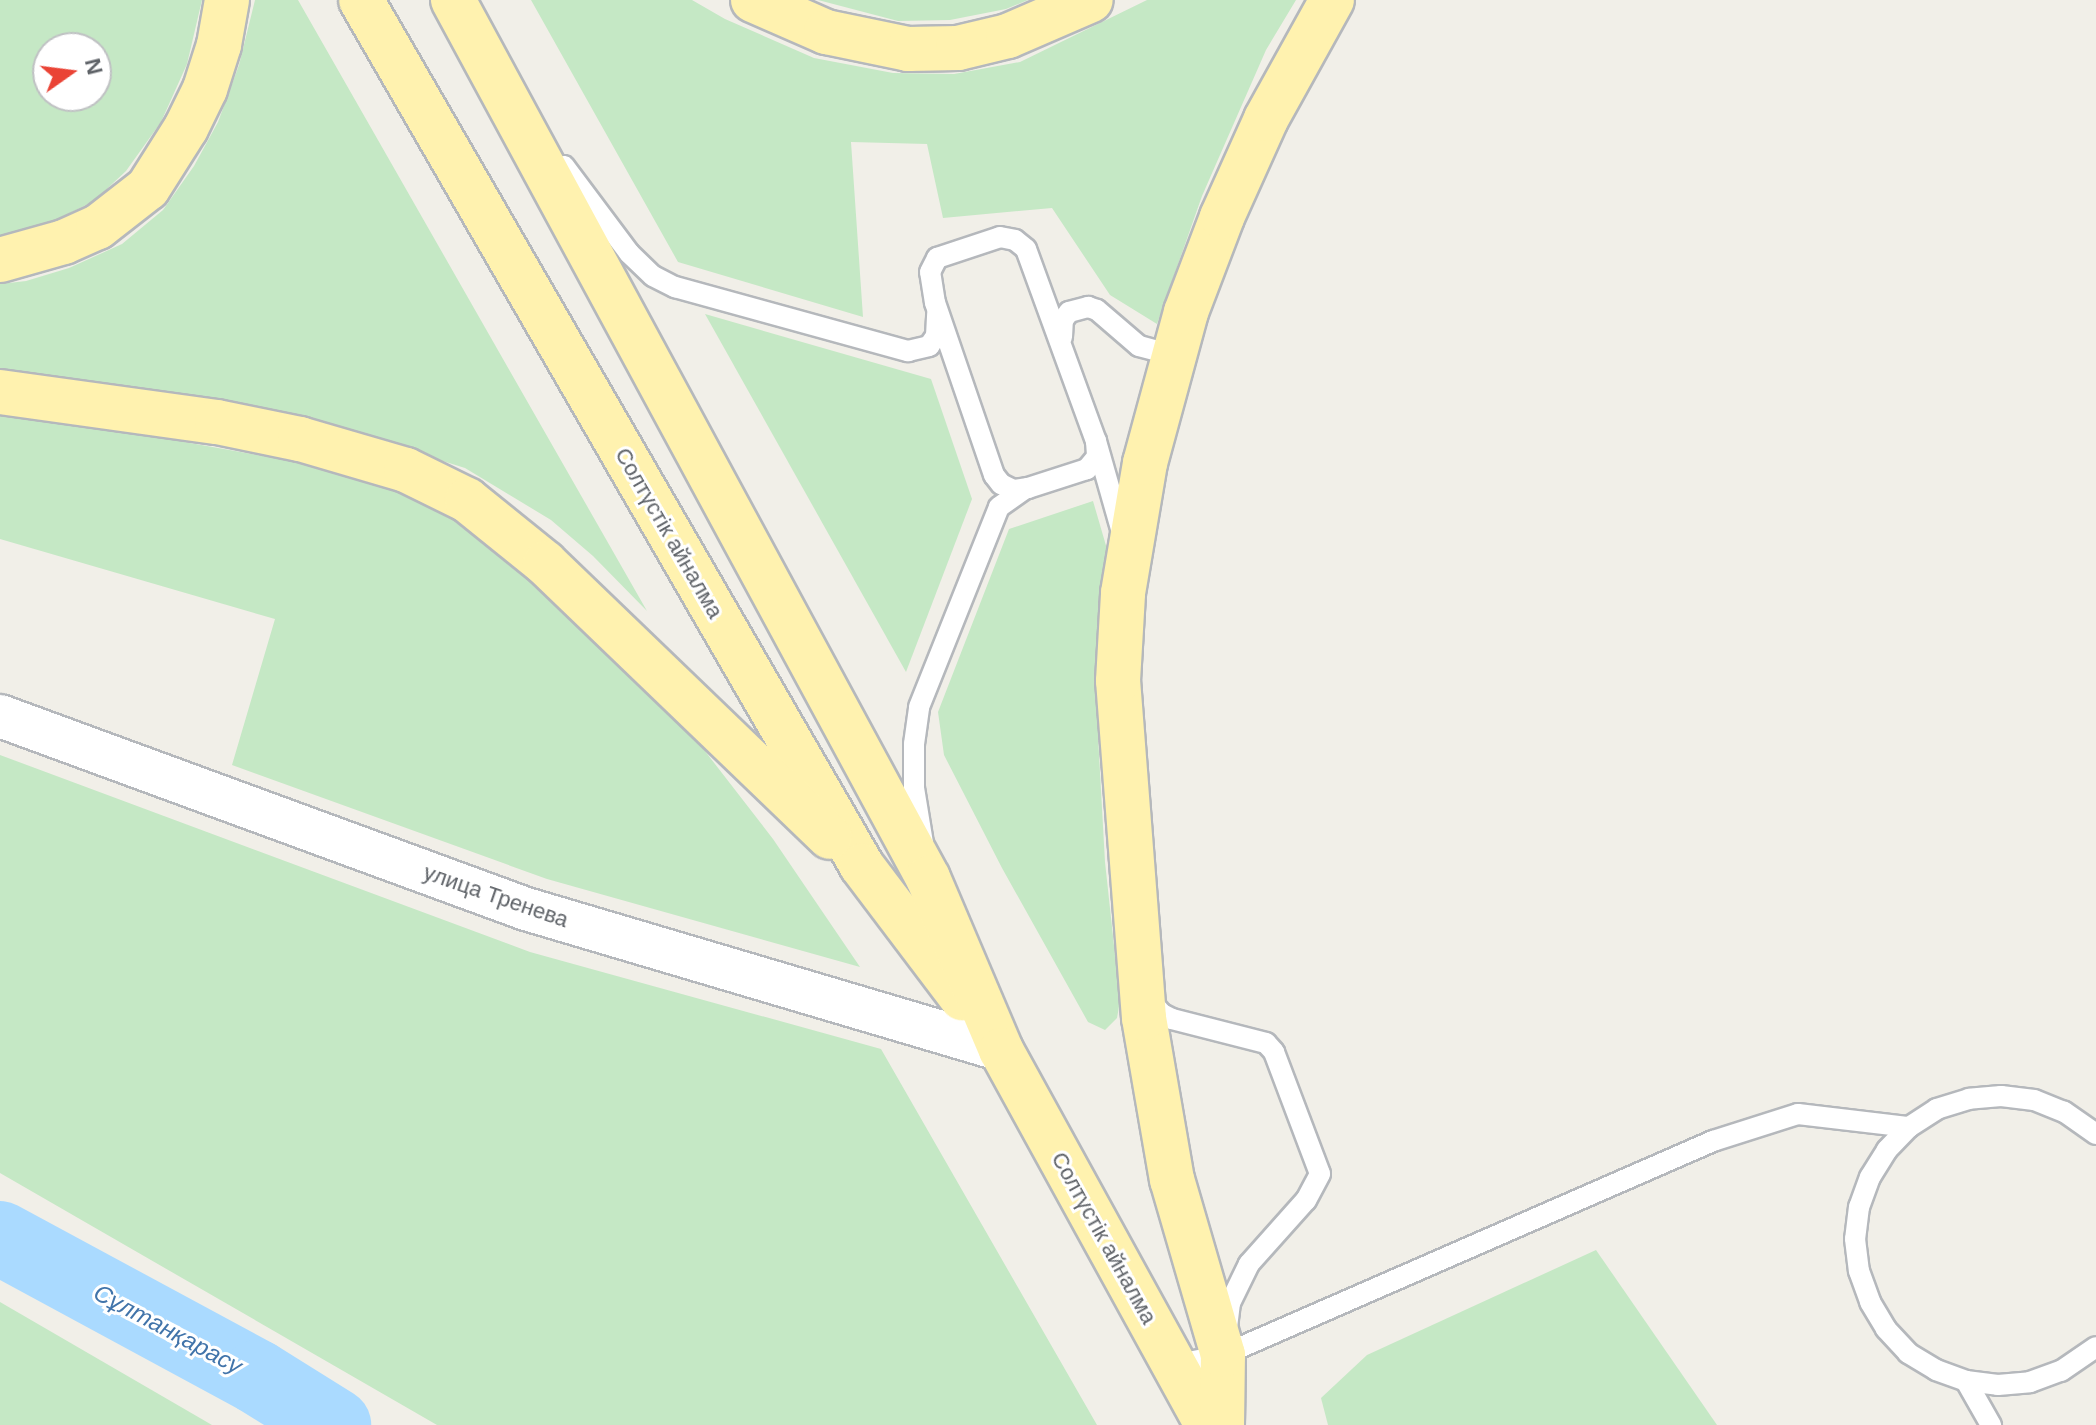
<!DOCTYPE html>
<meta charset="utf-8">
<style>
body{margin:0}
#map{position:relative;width:2096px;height:1425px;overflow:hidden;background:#f1efe8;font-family:Helvetica,sans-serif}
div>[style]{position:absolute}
.green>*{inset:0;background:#c5e8c5}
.river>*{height:74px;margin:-37px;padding:0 37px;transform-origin:37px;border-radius:37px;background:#aadaff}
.roads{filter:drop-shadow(2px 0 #b5b8bc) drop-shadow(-2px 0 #b5b8bc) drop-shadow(0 2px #b5b8bc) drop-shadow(0 -2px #b5b8bc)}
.lane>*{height:20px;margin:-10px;padding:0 10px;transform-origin:10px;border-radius:10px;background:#fff}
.street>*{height:42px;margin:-21px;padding:0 21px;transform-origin:21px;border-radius:21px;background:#fff}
.primary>*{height:44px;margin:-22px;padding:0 22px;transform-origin:22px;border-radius:22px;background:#fff2af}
span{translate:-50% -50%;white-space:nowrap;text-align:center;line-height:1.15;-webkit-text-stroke:6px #fff;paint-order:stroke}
.street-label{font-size:22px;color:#5f6368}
.water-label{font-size:24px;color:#4174aa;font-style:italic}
.north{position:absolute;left:32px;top:32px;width:80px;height:80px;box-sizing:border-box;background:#fff;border:2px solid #bfc1c3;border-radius:50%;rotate:76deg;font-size:22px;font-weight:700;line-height:32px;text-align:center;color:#5f6368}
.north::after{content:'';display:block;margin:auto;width:28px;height:36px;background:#ea4335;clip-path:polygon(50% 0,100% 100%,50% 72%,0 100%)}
</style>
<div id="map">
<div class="green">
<i style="clip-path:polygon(evenodd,0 0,202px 0,187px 64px,161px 122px,126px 171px,94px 201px,42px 227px,0 238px,0 0,48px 48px,96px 48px,96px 96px,48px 96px,48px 48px)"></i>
<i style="clip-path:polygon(255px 0,298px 0,647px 611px,593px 556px,551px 520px,465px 468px,315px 421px,0 375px,0 284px,26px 281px,69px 268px,122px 244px,163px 210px,194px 166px,218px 122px,239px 65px)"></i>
<i style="clip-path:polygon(531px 0,692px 0,725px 19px,814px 58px,893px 73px,954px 74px,1020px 62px,1147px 0,1296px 0,1266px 50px,1202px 196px,1157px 324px,1110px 295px,1052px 208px,943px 218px,927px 144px,851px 142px,863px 317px,678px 262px)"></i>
<i style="clip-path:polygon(818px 0,1028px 0,1006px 9px,950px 20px,898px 21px)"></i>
<i style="clip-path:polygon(705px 314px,931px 379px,972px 499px,906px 672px)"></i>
<i style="clip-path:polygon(0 409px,313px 465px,389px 485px,441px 510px,488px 541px,691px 733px,773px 839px,860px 967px,547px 879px,232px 765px,275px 619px,0 539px)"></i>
<i style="clip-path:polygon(1093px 501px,1107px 549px,1099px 645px,1098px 736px,1105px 862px,1120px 1001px,1117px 1018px,1105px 1030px,1088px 1022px,1002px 868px,944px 755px,938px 712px,1009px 529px)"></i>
<i style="clip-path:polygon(0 755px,530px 952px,881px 1049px,1097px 1425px,437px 1425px,0 1173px)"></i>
<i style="clip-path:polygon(1596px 1250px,1717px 1425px,1328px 1425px,1321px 1398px,1367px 1355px)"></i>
<i style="clip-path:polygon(0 1302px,212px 1425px,0 1425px)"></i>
</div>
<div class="river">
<i style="left:0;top:1238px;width:292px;rotate:28.4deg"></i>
<i style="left:257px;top:1377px;width:91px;rotate:31.9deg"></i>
</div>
<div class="roads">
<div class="lane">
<i style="left:564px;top:166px;width:109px;rotate:53.2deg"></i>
<i style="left:629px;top:253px;width:33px;rotate:44deg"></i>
<i style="left:653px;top:276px;width:25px;rotate:27deg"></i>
<i style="left:675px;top:287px;width:242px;rotate:15.4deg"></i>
<i style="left:908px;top:351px;width:22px;rotate:-13deg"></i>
<i style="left:929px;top:346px;width:12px;rotate:-55deg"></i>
<i style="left:936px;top:336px;width:22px;rotate:-87deg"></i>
<i style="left:1062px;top:337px;width:17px;rotate:-87deg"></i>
<i style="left:1063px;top:320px;width:10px;rotate:-53deg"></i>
<i style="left:1069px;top:312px;width:20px;rotate:-15deg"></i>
<i style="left:1088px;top:307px;width:9px;rotate:18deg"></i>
<i style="left:1097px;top:310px;width:55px;rotate:40.6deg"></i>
<i style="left:1139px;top:346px;width:20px;rotate:15deg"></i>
<i style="left:1158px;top:351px;width:18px;rotate:-29deg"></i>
<i style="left:1096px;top:441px;width:16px;rotate:86deg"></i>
<i style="left:1097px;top:457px;width:16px;rotate:130deg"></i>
<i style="left:1087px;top:469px;width:62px;rotate:162.1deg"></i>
<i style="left:1028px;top:488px;width:15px;rotate:172deg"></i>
<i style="left:1013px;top:490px;width:13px;rotate:-153deg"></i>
<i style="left:1001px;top:484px;width:11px;rotate:-128deg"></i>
<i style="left:994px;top:475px;width:182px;rotate:-108.9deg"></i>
<i style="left:935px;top:303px;width:31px;rotate:-99deg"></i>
<i style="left:930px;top:272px;width:16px;rotate:-63deg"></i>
<i style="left:937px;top:258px;width:66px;rotate:-18.4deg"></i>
<i style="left:1000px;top:237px;width:15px;rotate:11deg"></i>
<i style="left:1015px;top:240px;width:14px;rotate:39deg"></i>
<i style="left:1026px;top:249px;width:204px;rotate:70deg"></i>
<i style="left:1096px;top:441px;width:91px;rotate:74.1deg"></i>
<i style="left:923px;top:843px;width:56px;rotate:-99.3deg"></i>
<i style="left:914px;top:788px;width:44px;rotate:-90deg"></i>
<i style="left:914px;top:744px;width:37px;rotate:-82deg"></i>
<i style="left:919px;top:707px;width:215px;rotate:-68.2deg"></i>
<i style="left:999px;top:507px;width:32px;rotate:-35deg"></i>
<i style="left:1148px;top:998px;width:21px;rotate:49deg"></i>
<i style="left:1162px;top:1014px;width:11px;rotate:27deg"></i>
<i style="left:1172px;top:1019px;width:97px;rotate:14.3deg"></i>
<i style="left:1266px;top:1043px;width:12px;rotate:48deg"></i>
<i style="left:1274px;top:1052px;width:130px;rotate:69.3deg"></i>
<i style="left:1320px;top:1174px;width:30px;rotate:118deg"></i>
<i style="left:1306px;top:1200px;width:86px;rotate:131.7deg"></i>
<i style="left:1249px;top:1264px;width:43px;rotate:116deg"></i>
<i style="left:1230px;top:1303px;width:24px;rotate:97deg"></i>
<i style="left:2096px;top:1134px;width:39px;rotate:-145deg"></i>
<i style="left:2064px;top:1112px;width:32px;rotate:-158deg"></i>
<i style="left:2034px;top:1100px;width:33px;rotate:-173deg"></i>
<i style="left:2001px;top:1096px;width:32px;rotate:175deg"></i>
<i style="left:1969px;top:1099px;width:34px;rotate:163deg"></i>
<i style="left:1937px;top:1109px;width:33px;rotate:147deg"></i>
<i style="left:1909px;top:1127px;width:32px;rotate:134deg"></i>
<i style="left:1887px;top:1150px;width:32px;rotate:122deg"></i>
<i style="left:1870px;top:1177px;width:32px;rotate:110deg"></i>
<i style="left:1859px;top:1207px;width:32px;rotate:97deg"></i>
<i style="left:1855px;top:1239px;width:32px;rotate:83deg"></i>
<i style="left:1859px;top:1271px;width:33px;rotate:70deg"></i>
<i style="left:1870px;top:1302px;width:31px;rotate:59deg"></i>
<i style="left:1886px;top:1329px;width:33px;rotate:47deg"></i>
<i style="left:1908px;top:1353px;width:33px;rotate:31deg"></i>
<i style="left:1936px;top:1370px;width:32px;rotate:20deg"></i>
<i style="left:1966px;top:1381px;width:32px;rotate:7deg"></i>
<i style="left:1998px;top:1385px;width:32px;rotate:-5deg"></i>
<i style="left:2030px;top:1382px;width:33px;rotate:-20deg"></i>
<i style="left:2061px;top:1371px;width:42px;rotate:-34.4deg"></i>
<i style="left:1174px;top:1365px;width:50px;rotate:-11.5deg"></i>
<i style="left:1223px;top:1355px;width:535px;rotate:-23.59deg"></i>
<i style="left:1713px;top:1141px;width:89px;rotate:-17.6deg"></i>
<i style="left:1798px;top:1114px;width:112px;rotate:6.7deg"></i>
<i style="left:1966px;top:1381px;width:51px;rotate:60.4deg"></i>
</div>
<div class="street">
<i style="left:0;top:716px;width:560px;rotate:20.15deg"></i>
<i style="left:526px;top:909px;width:495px;rotate:16.5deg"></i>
</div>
<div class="primary">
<i style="left:361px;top:0;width:1000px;rotate:59.95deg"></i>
<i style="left:862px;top:866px;width:166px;rotate:52.9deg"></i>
<i style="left:453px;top:0;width:998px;rotate:61.59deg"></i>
<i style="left:928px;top:878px;width:187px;rotate:67deg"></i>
<i style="left:1001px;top:1050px;width:428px;rotate:61.2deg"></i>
<i style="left:753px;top:0;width:80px;rotate:23.7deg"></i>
<i style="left:826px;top:32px;width:84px;rotate:11.7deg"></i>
<i style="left:908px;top:49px;width:50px;rotate:-1.1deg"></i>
<i style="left:958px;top:48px;width:51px;rotate:-13.5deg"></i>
<i style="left:1008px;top:36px;width:90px;rotate:-23.4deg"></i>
<i style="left:0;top:260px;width:66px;rotate:-15.7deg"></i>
<i style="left:64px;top:242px;width:37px;rotate:-24deg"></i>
<i style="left:98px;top:227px;width:63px;rotate:-38deg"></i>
<i style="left:148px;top:188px;width:71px;rotate:-57.7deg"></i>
<i style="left:186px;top:128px;width:43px;rotate:-64deg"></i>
<i style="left:205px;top:89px;width:46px;rotate:-72.3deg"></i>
<i style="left:219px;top:45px;width:46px;rotate:-79.9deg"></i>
<i style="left:0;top:392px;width:219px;rotate:7.9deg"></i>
<i style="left:217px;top:422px;width:85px;rotate:11.6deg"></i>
<i style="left:300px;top:439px;width:110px;rotate:16.3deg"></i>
<i style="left:406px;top:470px;width:68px;rotate:26.2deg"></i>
<i style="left:467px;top:500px;width:100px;rotate:38.9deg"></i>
<i style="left:545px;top:563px;width:395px;rotate:43.9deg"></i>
<i style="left:1222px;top:1425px;width:70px;rotate:-89.2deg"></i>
<i style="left:1223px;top:1355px;width:182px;rotate:-106.2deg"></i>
<i style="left:1172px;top:1180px;width:164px;rotate:-99.8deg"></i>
<i style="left:1144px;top:1018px;width:338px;rotate:-94.4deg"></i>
<i style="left:1118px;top:681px;width:88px;rotate:-86.7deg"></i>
<i style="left:1123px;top:593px;width:132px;rotate:-80.4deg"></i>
<i style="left:1145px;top:463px;width:156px;rotate:-74.8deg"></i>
<i style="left:1186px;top:312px;width:102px;rotate:-69.2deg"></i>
<i style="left:1222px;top:217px;width:107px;rotate:-65.8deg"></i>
<i style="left:1266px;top:119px;width:136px;rotate:-61deg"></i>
</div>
</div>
<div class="street-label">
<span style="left:669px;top:533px;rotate:60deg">Солтүстік айналма</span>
<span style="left:496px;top:896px;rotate:19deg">улица Тренева</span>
<span style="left:1104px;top:1238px;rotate:61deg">Солтүстік айналма</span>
</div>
<div class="water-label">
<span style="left:168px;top:1329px;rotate:28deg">Сұлтанқарасу</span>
</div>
<div class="north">N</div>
</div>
